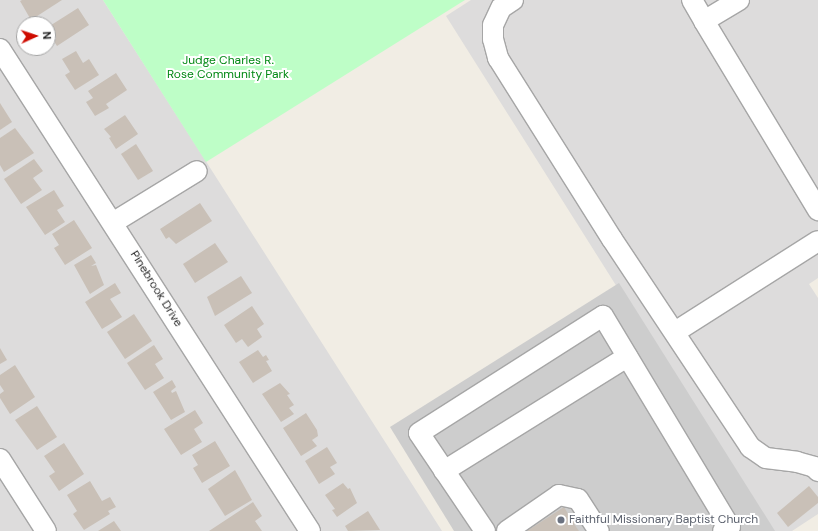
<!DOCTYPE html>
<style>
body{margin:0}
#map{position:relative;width:818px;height:531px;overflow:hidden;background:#f1ede4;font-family:"DM Sans",sans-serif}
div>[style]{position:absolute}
.residential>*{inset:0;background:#dddcdc}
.religious>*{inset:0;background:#cdcdcd}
.park>*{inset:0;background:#befec7}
.building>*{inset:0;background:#c9c0b7}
.roads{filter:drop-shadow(1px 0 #a6a6a6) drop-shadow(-1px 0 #a6a6a6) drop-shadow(0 1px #a6a6a6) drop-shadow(0 -1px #a6a6a6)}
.minor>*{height:20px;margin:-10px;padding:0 10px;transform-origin:10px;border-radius:10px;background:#fff}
.dots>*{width:11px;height:11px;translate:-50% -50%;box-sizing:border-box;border:2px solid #fff;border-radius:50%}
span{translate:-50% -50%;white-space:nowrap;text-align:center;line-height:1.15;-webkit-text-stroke:4px #fff;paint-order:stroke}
.park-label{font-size:12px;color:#028814}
.street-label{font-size:12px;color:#1f1f1f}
.worship-label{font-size:12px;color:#5b616d}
.left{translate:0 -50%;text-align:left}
.north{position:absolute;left:16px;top:16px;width:40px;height:40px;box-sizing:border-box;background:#fff;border:1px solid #a5a5a5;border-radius:50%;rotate:87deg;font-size:11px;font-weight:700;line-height:16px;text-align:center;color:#1f1f1f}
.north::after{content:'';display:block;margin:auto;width:14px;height:18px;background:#ce0b00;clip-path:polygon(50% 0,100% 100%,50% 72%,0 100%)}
</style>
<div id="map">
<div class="residential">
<i style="clip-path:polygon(evenodd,0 0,103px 0,442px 531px,0 531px,0 0,24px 24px,48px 24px,48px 48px,24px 48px,24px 24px)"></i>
<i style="clip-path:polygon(471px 0,818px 0,818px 278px,809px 284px,818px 298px,818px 514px,792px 531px,771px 531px,446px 16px)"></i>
</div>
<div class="religious">
<i style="clip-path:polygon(619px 283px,775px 531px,454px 531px,390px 427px)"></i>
</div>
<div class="park">
<i style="clip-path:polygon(103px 0,465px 0,206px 162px)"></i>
</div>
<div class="building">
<i style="clip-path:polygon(22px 0,62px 0,31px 20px,20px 1px)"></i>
<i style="clip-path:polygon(78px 8px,89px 25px,57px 46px,51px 37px,48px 39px,48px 27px)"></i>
<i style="clip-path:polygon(76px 51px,83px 63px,89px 59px,99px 75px,75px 90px,65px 75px,70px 72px,62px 59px)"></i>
<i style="clip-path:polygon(116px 73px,127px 90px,106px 104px,109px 108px,95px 116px,86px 102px,93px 98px,88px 91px)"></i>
<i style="clip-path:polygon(0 103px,12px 122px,0 130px)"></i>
<i style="clip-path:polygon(125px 115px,138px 134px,116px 149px,109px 138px,111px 137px,104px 129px)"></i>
<i style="clip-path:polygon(15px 128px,34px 153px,4px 172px,0 165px,0 138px)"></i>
<i style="clip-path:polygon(136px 144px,153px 171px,138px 180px,121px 154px)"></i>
<i style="clip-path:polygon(34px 159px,43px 171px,33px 178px,42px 190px,21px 204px,4px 179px)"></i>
<i style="clip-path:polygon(54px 190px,64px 206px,57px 210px,65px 222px,45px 235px,26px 207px)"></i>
<i style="clip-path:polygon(200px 203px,212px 221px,176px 244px,169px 237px,166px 239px,160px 229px)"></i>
<i style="clip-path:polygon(74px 220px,92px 248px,65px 265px,54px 248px,59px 245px,52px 234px)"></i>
<i style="clip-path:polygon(215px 243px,228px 262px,195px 283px,183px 264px)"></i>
<i style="clip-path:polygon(91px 255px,96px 263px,91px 266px,96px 265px,104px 285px,90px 294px,74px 265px)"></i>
<i style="clip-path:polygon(241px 276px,252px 293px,215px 316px,207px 297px)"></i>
<i style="clip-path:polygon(115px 283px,121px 293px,110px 299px,122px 317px,102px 329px,85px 302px)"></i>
<i style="clip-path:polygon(252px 306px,264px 324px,257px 329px,262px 337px,248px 347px,242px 339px,236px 343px,224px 325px)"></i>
<i style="clip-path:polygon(134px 314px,152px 341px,125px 359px,107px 332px)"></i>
<i style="clip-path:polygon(154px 345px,163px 359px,155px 364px,164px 378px,145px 390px,127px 363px)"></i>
<i style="clip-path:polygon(0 348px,7px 360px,0 364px)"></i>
<i style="clip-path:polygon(258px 350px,263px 357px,266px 355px,269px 360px,266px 361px,272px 371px,253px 383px,239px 362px)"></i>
<i style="clip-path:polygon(15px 365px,35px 397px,10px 414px,0 398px,0 394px,4px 391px,0 385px,0 375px)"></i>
<i style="clip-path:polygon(172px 380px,176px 387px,171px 391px,172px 393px,176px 391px,185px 412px,171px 420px,153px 392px)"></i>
<i style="clip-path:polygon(280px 383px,290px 394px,287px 395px,294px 405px,289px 408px,294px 414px,281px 422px,262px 394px)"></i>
<i style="clip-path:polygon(37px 406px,57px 437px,37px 450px,15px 420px)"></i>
<i style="clip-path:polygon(195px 410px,203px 423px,194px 429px,202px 442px,181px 455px,164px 429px)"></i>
<i style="clip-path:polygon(306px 413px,317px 430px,318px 436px,312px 440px,317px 446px,301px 456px,283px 428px)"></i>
<i style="clip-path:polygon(215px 441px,230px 466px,202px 483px,193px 468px,198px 465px,192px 455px)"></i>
<i style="clip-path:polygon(64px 443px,84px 474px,59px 491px,49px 476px,55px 472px,44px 456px)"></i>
<i style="clip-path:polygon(327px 447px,337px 463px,330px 467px,335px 474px,319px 484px,305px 461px)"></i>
<i style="clip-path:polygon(235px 470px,252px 500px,225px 516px,208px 489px)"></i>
<i style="clip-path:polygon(90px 481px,102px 501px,110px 497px,116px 507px,108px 511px,110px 514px,84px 530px,73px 514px,77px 511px,67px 495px)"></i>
<i style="clip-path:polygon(343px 483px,348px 489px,350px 488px,357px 503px,337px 517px,332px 510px,335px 509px,325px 495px)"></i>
<i style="clip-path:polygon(809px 486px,818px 497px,818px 503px,788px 527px,777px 513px)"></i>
<i style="clip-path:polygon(253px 502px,262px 516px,255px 521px,262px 531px,209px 531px)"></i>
<i style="clip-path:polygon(564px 507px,570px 517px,574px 515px,578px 522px,574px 524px,579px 531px,527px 531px)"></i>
<i style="clip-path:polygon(368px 511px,380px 530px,348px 531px,345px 526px)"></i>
<i style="clip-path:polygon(114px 521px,121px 531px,98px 531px)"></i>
</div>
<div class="roads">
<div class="minor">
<i style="left:513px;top:0;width:14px;rotate:146deg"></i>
<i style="left:501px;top:8px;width:19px;rotate:115deg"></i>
<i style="left:493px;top:25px;width:14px;rotate:90deg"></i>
<i style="left:493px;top:39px;width:20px;rotate:75deg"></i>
<i style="left:498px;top:58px;width:214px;rotate:57.8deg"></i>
<i style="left:612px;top:239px;width:250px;rotate:56.4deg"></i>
<i style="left:750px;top:447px;width:19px;rotate:35deg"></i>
<i style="left:766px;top:458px;width:31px;rotate:7deg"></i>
<i style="left:797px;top:462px;width:18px;rotate:16deg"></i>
<i style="left:814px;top:467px;width:6px;rotate:45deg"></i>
<i style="left:692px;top:0;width:24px;rotate:60deg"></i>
<i style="left:704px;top:21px;width:41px;rotate:-31deg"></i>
<i style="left:704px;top:21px;width:221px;rotate:58.9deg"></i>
<i style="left:0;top:49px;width:573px;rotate:57.25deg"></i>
<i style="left:114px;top:222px;width:97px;rotate:-31.6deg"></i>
<i style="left:675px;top:332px;width:169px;rotate:-32.5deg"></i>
<i style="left:0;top:459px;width:85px;rotate:57.4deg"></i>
<i style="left:444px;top:471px;width:216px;rotate:-31.9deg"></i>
<i style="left:485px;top:531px;width:118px;rotate:-124deg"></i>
<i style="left:419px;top:433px;width:218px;rotate:-32.5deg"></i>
<i style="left:603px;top:316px;width:246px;rotate:59deg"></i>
<i style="left:730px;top:527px;width:8px;rotate:150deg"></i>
<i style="left:507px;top:531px;width:63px;rotate:-34.7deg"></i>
<i style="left:559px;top:495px;width:19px;rotate:12deg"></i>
<i style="left:578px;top:499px;width:38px;rotate:57deg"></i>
</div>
</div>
<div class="dots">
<i style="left:561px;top:520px;background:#6b7280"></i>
</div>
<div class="park-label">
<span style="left:228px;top:68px">Judge Charles R.<br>Rose Community Park</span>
</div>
<div class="street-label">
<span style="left:156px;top:289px;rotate:58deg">Pinebrook Drive</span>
</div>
<div class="worship-label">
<span class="left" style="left:569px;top:520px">Faithful Missionary Baptist Church</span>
</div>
<div class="north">N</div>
</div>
